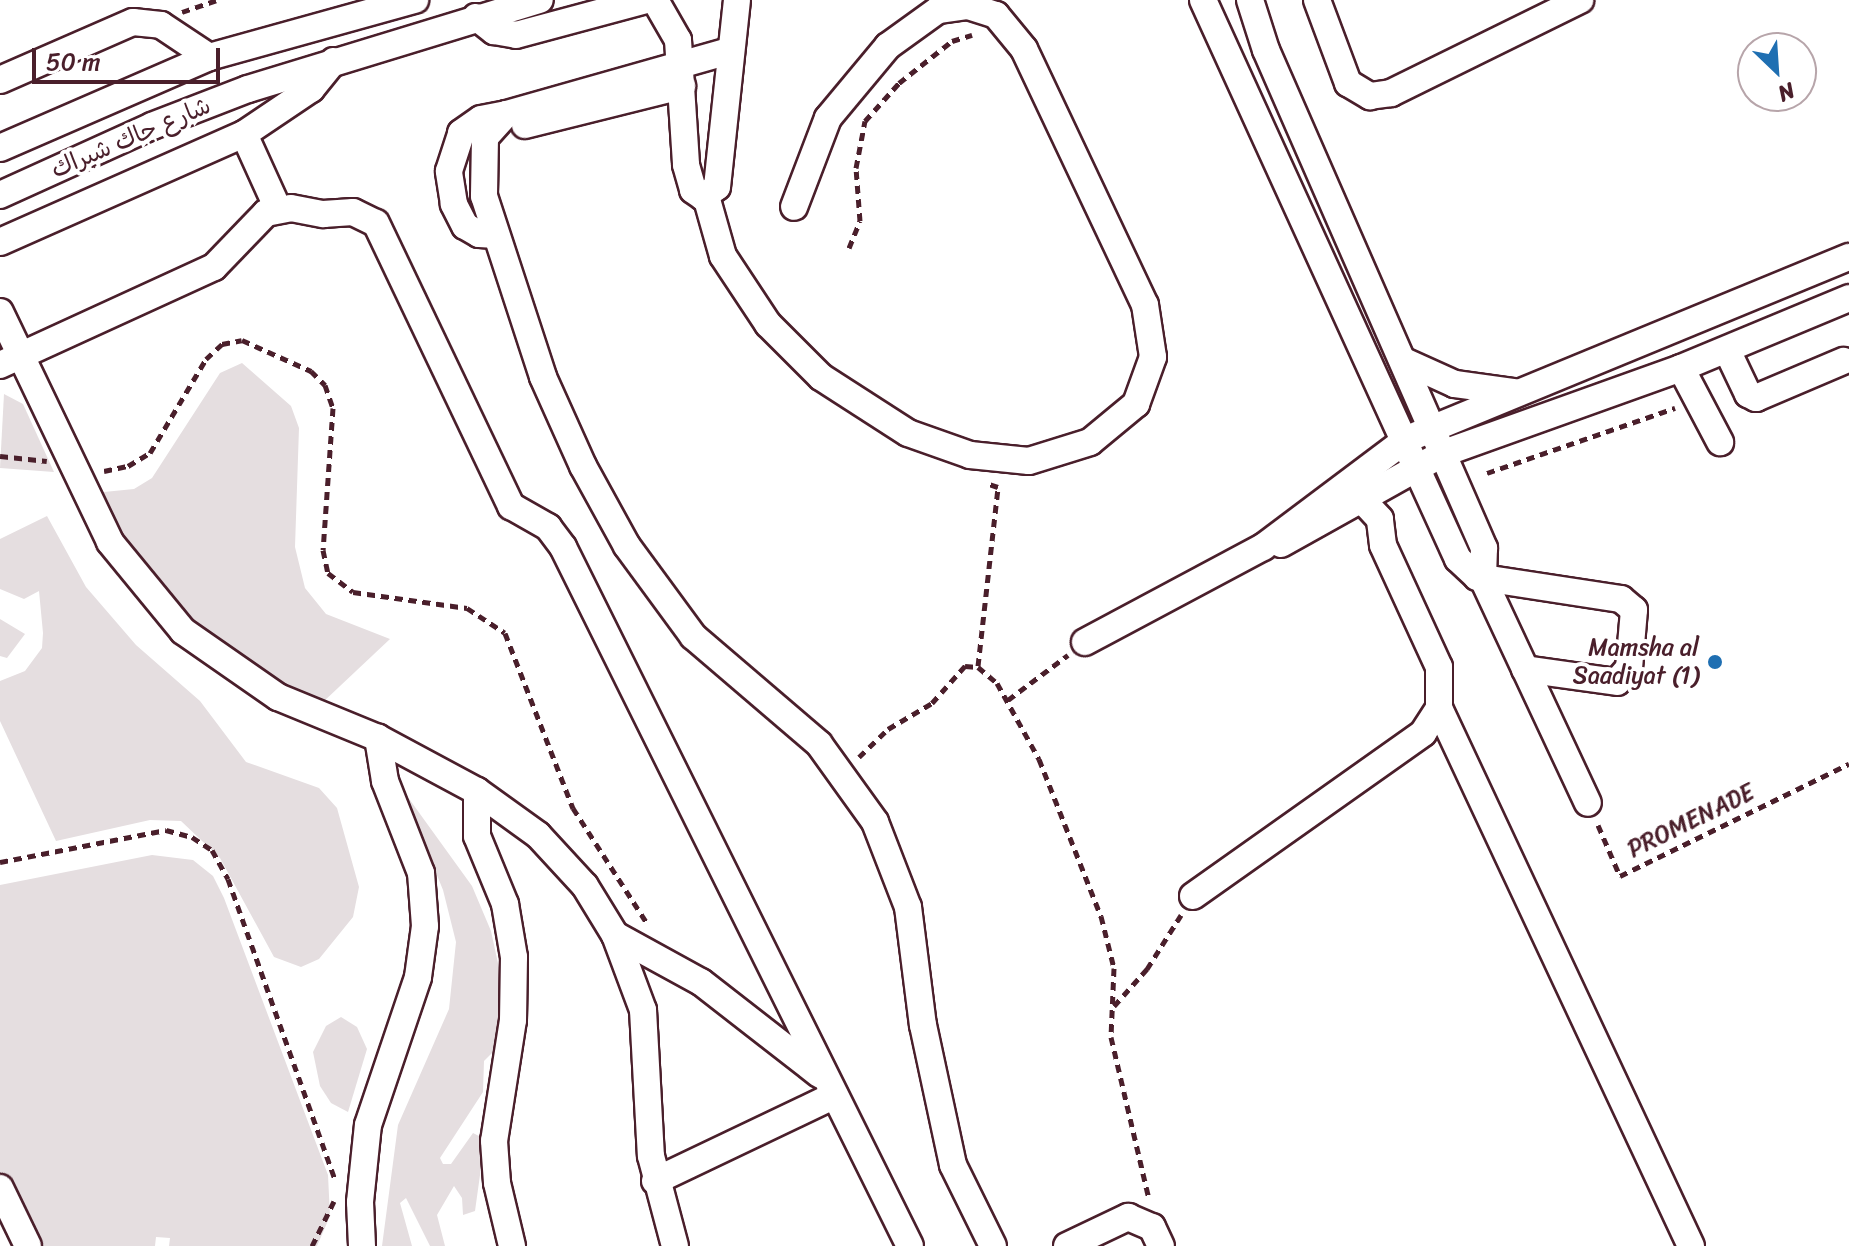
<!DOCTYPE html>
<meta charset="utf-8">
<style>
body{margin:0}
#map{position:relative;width:1849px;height:1246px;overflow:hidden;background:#fff;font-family:Sriracha,"Playpen Sans Arabic",sans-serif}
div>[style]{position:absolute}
.green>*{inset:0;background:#e5dee0}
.path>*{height:5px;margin-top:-2.5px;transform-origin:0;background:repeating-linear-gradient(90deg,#4a1f2b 0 8px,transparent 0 14px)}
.roads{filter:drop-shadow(2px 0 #4a1f2b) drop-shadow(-2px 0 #4a1f2b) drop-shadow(0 2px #4a1f2b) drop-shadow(0 -2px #4a1f2b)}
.minor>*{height:26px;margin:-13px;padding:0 13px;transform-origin:13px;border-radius:13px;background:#fff}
.dots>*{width:22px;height:22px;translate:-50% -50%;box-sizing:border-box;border:4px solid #fff;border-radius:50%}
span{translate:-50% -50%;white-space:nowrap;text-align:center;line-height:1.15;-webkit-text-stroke:8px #fff;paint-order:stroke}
.street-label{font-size:24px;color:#4a1f2b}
.poi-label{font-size:24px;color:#4a1f2b}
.right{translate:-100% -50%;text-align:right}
.north{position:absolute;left:1737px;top:32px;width:80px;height:80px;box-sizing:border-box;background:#fff;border:2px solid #b7a5aa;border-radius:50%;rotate:155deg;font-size:22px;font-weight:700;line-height:32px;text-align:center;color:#4a1f2b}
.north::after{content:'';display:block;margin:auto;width:28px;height:36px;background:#1f6fb2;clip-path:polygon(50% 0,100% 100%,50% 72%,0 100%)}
.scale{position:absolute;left:32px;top:48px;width:188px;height:36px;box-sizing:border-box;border:4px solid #4a1f2b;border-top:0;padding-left:10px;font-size:24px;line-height:28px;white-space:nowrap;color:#4a1f2b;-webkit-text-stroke:6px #fff;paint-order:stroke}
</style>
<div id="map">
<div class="green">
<i style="clip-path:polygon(242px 363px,291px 406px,299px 428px,295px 547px,305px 588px,326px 614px,390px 639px,322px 703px,241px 669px,128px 563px,94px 493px,134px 489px,152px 478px,220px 373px)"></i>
<i style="clip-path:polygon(4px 394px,23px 404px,54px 472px,0 468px)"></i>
<i style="clip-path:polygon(47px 516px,86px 587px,136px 645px,200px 701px,246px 762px,319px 788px,337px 808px,359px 887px,353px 917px,319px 959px,301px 967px,274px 957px,220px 858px,181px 821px,150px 820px,56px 841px,0 721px,0 681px,25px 671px,42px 648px,43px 633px,39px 591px,24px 599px,0 589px,0 539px)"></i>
<i style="clip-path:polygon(0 619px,25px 634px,7px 658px,0 656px)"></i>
<i style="clip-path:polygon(402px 789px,472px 886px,491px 931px,504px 991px,502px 1043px,484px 1061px,483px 1092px,440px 1158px,443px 1164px,451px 1164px,473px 1133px,485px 1139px,475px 1211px,463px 1215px,462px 1198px,454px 1186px,437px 1215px,445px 1246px,430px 1246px,406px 1198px,400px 1203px,412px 1246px,382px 1246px,398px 1125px,449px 1009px,456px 942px,443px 890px)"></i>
<i style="clip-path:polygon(152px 855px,193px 860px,213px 876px,224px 898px,328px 1175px,330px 1216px,317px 1246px,169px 1246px,170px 1238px,156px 1237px,155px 1246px,36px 1246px,0 1172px,0 885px)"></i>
<i style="clip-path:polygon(341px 1017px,357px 1027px,367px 1049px,348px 1112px,331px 1103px,320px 1086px,313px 1052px,326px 1026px)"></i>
</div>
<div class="path">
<i style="left:182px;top:12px;width:36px;rotate:-19deg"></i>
<i style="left:849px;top:248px;width:29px;rotate:-68deg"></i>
<i style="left:860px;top:221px;width:53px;rotate:-94.3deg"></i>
<i style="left:856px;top:168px;width:48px;rotate:-79.2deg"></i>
<i style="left:865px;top:121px;width:51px;rotate:-48.2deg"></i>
<i style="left:899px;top:83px;width:68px;rotate:-38.4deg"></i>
<i style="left:952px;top:41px;width:21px;rotate:-17deg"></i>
<i style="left:0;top:456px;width:47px;rotate:6.1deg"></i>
<i style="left:104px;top:471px;width:25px;rotate:-12deg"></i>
<i style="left:128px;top:466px;width:26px;rotate:-31deg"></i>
<i style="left:150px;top:453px;width:109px;rotate:-59.2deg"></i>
<i style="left:206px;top:359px;width:22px;rotate:-43deg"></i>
<i style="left:222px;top:344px;width:20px;rotate:-11deg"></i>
<i style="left:242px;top:340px;width:76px;rotate:24.2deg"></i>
<i style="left:311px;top:371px;width:20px;rotate:45deg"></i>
<i style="left:325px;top:385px;width:24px;rotate:71deg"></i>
<i style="left:333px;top:408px;width:142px;rotate:94deg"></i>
<i style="left:323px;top:550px;width:24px;rotate:78deg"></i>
<i style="left:328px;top:573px;width:31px;rotate:37deg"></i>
<i style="left:353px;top:592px;width:115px;rotate:8deg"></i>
<i style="left:467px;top:608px;width:45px;rotate:33.3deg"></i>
<i style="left:505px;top:633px;width:188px;rotate:68.8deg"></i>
<i style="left:573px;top:808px;width:139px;rotate:57.3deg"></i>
<i style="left:1487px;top:473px;width:199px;rotate:-19.1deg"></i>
<i style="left:978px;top:666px;width:180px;rotate:-83.6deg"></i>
<i style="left:998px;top:487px;width:9px;rotate:-162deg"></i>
<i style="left:1008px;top:700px;width:75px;rotate:-36.9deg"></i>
<i style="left:859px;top:757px;width:40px;rotate:-44deg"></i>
<i style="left:888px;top:729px;width:51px;rotate:-30.6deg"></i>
<i style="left:932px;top:703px;width:50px;rotate:-48.3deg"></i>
<i style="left:965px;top:666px;width:13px;rotate:4deg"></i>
<i style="left:978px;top:667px;width:25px;rotate:40deg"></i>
<i style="left:997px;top:683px;width:87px;rotate:61.1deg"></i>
<i style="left:1039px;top:759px;width:169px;rotate:68.5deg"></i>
<i style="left:1101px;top:916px;width:54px;rotate:76deg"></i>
<i style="left:1114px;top:968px;width:69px;rotate:92.5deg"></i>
<i style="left:1111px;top:1037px;width:166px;rotate:76.8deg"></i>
<i style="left:1598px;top:825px;width:56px;rotate:66.7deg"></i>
<i style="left:1620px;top:876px;width:255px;rotate:-26.1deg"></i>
<i style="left:0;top:862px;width:169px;rotate:-10.9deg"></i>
<i style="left:166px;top:830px;width:27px;rotate:15deg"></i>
<i style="left:192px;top:837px;width:24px;rotate:33deg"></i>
<i style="left:212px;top:850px;width:33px;rotate:61deg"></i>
<i style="left:228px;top:879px;width:319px;rotate:70.4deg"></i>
<i style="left:1114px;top:1006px;width:50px;rotate:-48.3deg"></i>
<i style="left:1147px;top:969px;width:64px;rotate:-57.8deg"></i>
<i style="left:312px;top:1246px;width:50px;rotate:-63.9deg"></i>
</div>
<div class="roads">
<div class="minor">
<i style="left:655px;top:0;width:46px;rotate:60.1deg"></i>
<i style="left:678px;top:40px;width:125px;rotate:86.3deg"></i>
<i style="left:686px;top:165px;width:26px;rotate:74deg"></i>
<i style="left:693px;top:190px;width:12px;rotate:35deg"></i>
<i style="left:703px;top:197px;width:17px;rotate:-36deg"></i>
<i style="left:717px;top:187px;width:188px;rotate:-83.9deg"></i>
<i style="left:1203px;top:0;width:614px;rotate:65.48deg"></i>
<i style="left:1458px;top:559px;width:26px;rotate:43deg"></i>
<i style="left:1477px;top:577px;width:146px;rotate:8.7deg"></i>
<i style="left:1621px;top:599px;width:17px;rotate:40deg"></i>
<i style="left:1634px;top:610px;width:58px;rotate:94.9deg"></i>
<i style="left:1629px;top:668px;width:18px;rotate:131deg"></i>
<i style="left:1617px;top:682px;width:93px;rotate:-172deg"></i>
<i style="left:1250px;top:0;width:52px;rotate:72.3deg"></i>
<i style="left:1266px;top:50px;width:544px;rotate:66.36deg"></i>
<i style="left:1484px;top:548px;width:31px;rotate:92deg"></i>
<i style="left:1483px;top:579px;width:247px;rotate:64.9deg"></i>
<i style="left:1317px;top:0;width:89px;rotate:69.5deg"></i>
<i style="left:1348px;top:83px;width:26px;rotate:31deg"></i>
<i style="left:1370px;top:96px;width:21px;rotate:-8deg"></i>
<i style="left:1391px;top:93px;width:211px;rotate:-26.2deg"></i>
<i style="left:476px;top:17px;width:23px;rotate:38deg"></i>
<i style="left:494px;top:31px;width:22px;rotate:10deg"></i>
<i style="left:516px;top:35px;width:136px;rotate:-15deg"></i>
<i style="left:729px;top:51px;width:232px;rotate:164.2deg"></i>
<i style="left:506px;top:114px;width:31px;rotate:132deg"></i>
<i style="left:485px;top:137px;width:59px;rotate:91deg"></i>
<i style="left:484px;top:196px;width:190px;rotate:71.9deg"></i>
<i style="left:543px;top:377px;width:98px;rotate:65.8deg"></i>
<i style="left:583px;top:466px;width:91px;rotate:61.2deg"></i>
<i style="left:627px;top:546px;width:112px;rotate:53.7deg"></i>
<i style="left:693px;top:636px;width:166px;rotate:40.6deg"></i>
<i style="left:819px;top:744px;width:96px;rotate:54.3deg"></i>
<i style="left:875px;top:822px;width:91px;rotate:68.8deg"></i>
<i style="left:908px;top:907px;width:119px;rotate:82.8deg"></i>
<i style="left:923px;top:1025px;width:143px;rotate:77.9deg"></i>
<i style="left:953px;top:1165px;width:90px;rotate:63.7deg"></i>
<i style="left:0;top:80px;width:145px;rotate:-23.6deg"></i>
<i style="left:133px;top:22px;width:28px;rotate:6deg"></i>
<i style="left:161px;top:25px;width:58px;rotate:33.7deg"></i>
<i style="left:525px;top:125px;width:162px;rotate:-14deg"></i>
<i style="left:244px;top:134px;width:82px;rotate:65.6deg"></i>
<i style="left:0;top:148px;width:228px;rotate:-23.5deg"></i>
<i style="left:209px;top:57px;width:214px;rotate:-15.5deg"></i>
<i style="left:0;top:195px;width:167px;rotate:-24.4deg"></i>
<i style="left:152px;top:126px;width:103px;rotate:-21.1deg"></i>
<i style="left:248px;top:89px;width:305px;rotate:-17deg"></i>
<i style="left:706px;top:196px;width:62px;rotate:74.2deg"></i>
<i style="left:723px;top:256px;width:82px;rotate:56.5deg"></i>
<i style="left:768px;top:324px;width:75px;rotate:45deg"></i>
<i style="left:821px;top:377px;width:103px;rotate:32.8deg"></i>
<i style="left:908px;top:433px;width:66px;rotate:19.5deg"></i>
<i style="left:970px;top:455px;width:59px;rotate:5.8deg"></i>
<i style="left:1029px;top:461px;width:64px;rotate:-17.3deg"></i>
<i style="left:1090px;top:442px;width:60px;rotate:-39.6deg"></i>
<i style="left:1136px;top:404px;width:50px;rotate:-70.1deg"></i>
<i style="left:1153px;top:357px;width:53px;rotate:-98.7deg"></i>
<i style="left:1145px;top:305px;width:283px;rotate:-115.3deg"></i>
<i style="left:1024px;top:49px;width:44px;rotate:-129.5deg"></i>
<i style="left:996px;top:15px;width:29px;rotate:-162deg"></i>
<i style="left:968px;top:6px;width:30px;rotate:172deg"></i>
<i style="left:938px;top:10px;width:62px;rotate:144.2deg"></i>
<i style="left:888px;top:46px;width:94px;rotate:129.8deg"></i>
<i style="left:828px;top:118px;width:95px;rotate:110.9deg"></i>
<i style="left:496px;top:235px;width:17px;rotate:-177deg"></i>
<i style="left:479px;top:234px;width:16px;rotate:-150deg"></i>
<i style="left:465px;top:226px;width:25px;rotate:-117deg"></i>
<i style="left:454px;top:204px;width:33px;rotate:-99deg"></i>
<i style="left:449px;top:171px;width:40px;rotate:-72deg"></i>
<i style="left:461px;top:133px;width:24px;rotate:-35deg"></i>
<i style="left:481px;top:119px;width:21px;rotate:-11deg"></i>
<i style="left:0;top:242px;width:267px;rotate:-23.9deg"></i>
<i style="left:244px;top:134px;width:81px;rotate:-33.9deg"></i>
<i style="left:311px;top:89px;width:36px;rotate:-51deg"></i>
<i style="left:0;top:312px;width:255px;rotate:64.4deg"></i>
<i style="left:110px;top:542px;width:115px;rotate:50.6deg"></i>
<i style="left:183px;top:631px;width:116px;rotate:34.8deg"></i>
<i style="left:278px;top:697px;width:108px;rotate:22.3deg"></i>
<i style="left:378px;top:738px;width:112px;rotate:28.2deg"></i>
<i style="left:477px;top:791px;width:75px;rotate:35.8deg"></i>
<i style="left:538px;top:835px;width:69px;rotate:47.3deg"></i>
<i style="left:585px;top:886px;width:57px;rotate:58.5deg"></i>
<i style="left:615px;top:935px;width:80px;rotate:69.5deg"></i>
<i style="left:643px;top:1010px;width:146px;rotate:86.9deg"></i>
<i style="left:651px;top:1156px;width:93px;rotate:75.1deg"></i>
<i style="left:1727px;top:350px;width:49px;rotate:64.5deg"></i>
<i style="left:1748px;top:394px;width:9px;rotate:27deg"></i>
<i style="left:1756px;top:398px;width:95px;rotate:-23deg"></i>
<i style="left:1404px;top:361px;width:56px;rotate:24.3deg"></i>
<i style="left:1455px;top:384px;width:60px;rotate:7.7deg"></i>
<i style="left:0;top:365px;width:235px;rotate:-24.6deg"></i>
<i style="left:214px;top:267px;width:75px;rotate:-46.1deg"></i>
<i style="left:266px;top:213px;width:25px;rotate:-11deg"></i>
<i style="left:291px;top:208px;width:33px;rotate:11deg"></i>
<i style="left:323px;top:214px;width:30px;rotate:-4deg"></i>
<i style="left:353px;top:212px;width:25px;rotate:26deg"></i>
<i style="left:376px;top:223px;width:314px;rotate:64.5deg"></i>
<i style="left:511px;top:506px;width:43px;rotate:29.6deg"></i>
<i style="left:548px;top:527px;width:25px;rotate:53deg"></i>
<i style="left:563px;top:547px;width:780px;rotate:63.6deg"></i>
<i style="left:1681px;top:368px;width:84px;rotate:62.2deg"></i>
<i style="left:1281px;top:544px;width:187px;rotate:-29.2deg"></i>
<i style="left:1444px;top:453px;width:252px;rotate:-19.7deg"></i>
<i style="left:1681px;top:368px;width:182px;rotate:-22.6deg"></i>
<i style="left:1085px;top:642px;width:202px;rotate:-28.1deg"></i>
<i style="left:1263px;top:547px;width:180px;rotate:-36.9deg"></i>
<i style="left:1407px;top:439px;width:478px;rotate:-22.4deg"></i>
<i style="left:1439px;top:708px;width:594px;rotate:64.9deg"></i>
<i style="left:477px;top:791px;width:45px;rotate:90deg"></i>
<i style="left:477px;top:836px;width:74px;rotate:67.6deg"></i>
<i style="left:505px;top:904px;width:54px;rotate:80.4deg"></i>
<i style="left:514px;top:957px;width:63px;rotate:90.9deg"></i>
<i style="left:513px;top:1020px;width:122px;rotate:98.9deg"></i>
<i style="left:494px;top:1141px;width:42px;rotate:85.9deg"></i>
<i style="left:497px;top:1183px;width:65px;rotate:76.6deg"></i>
<i style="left:1193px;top:896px;width:282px;rotate:-35.3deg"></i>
<i style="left:1423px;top:733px;width:30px;rotate:-57deg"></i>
<i style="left:1439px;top:708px;width:41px;rotate:-90deg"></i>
<i style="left:1439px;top:667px;width:134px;rotate:-114.7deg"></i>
<i style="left:1383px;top:545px;width:26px;rotate:-97deg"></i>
<i style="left:1380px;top:519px;width:42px;rotate:-133.1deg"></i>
<i style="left:615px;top:935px;width:98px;rotate:28.7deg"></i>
<i style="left:701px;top:982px;width:150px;rotate:37.9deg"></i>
<i style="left:655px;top:1181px;width:199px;rotate:-25.5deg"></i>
<i style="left:0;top:1188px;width:64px;rotate:64.2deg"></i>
<i style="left:362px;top:1246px;width:44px;rotate:-92.6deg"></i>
<i style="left:360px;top:1202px;width:77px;rotate:-84.1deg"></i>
<i style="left:368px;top:1125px;width:156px;rotate:-71.3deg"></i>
<i style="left:418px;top:977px;width:51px;rotate:-82.2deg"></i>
<i style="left:425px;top:926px;width:53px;rotate:-94.3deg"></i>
<i style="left:421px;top:873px;width:99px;rotate:-111.4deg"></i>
<i style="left:385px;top:781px;width:44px;rotate:-99.2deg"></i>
<i style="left:1067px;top:1246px;width:68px;rotate:-25.4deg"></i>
<i style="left:1128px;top:1217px;width:26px;rotate:23deg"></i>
<i style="left:1152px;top:1227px;width:21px;rotate:65deg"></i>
</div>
</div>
<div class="dots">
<i style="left:1715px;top:662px;background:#1f6fb2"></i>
</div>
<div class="street-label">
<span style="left:131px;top:138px;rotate:-23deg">شارع جاك شيراك</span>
<span style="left:1691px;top:821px;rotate:-26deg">PROMENADE</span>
</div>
<div class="poi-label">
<span class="right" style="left:1699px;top:662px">Mamsha al<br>Saadiyat (1)</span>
</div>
<div class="north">N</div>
<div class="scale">50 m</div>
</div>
